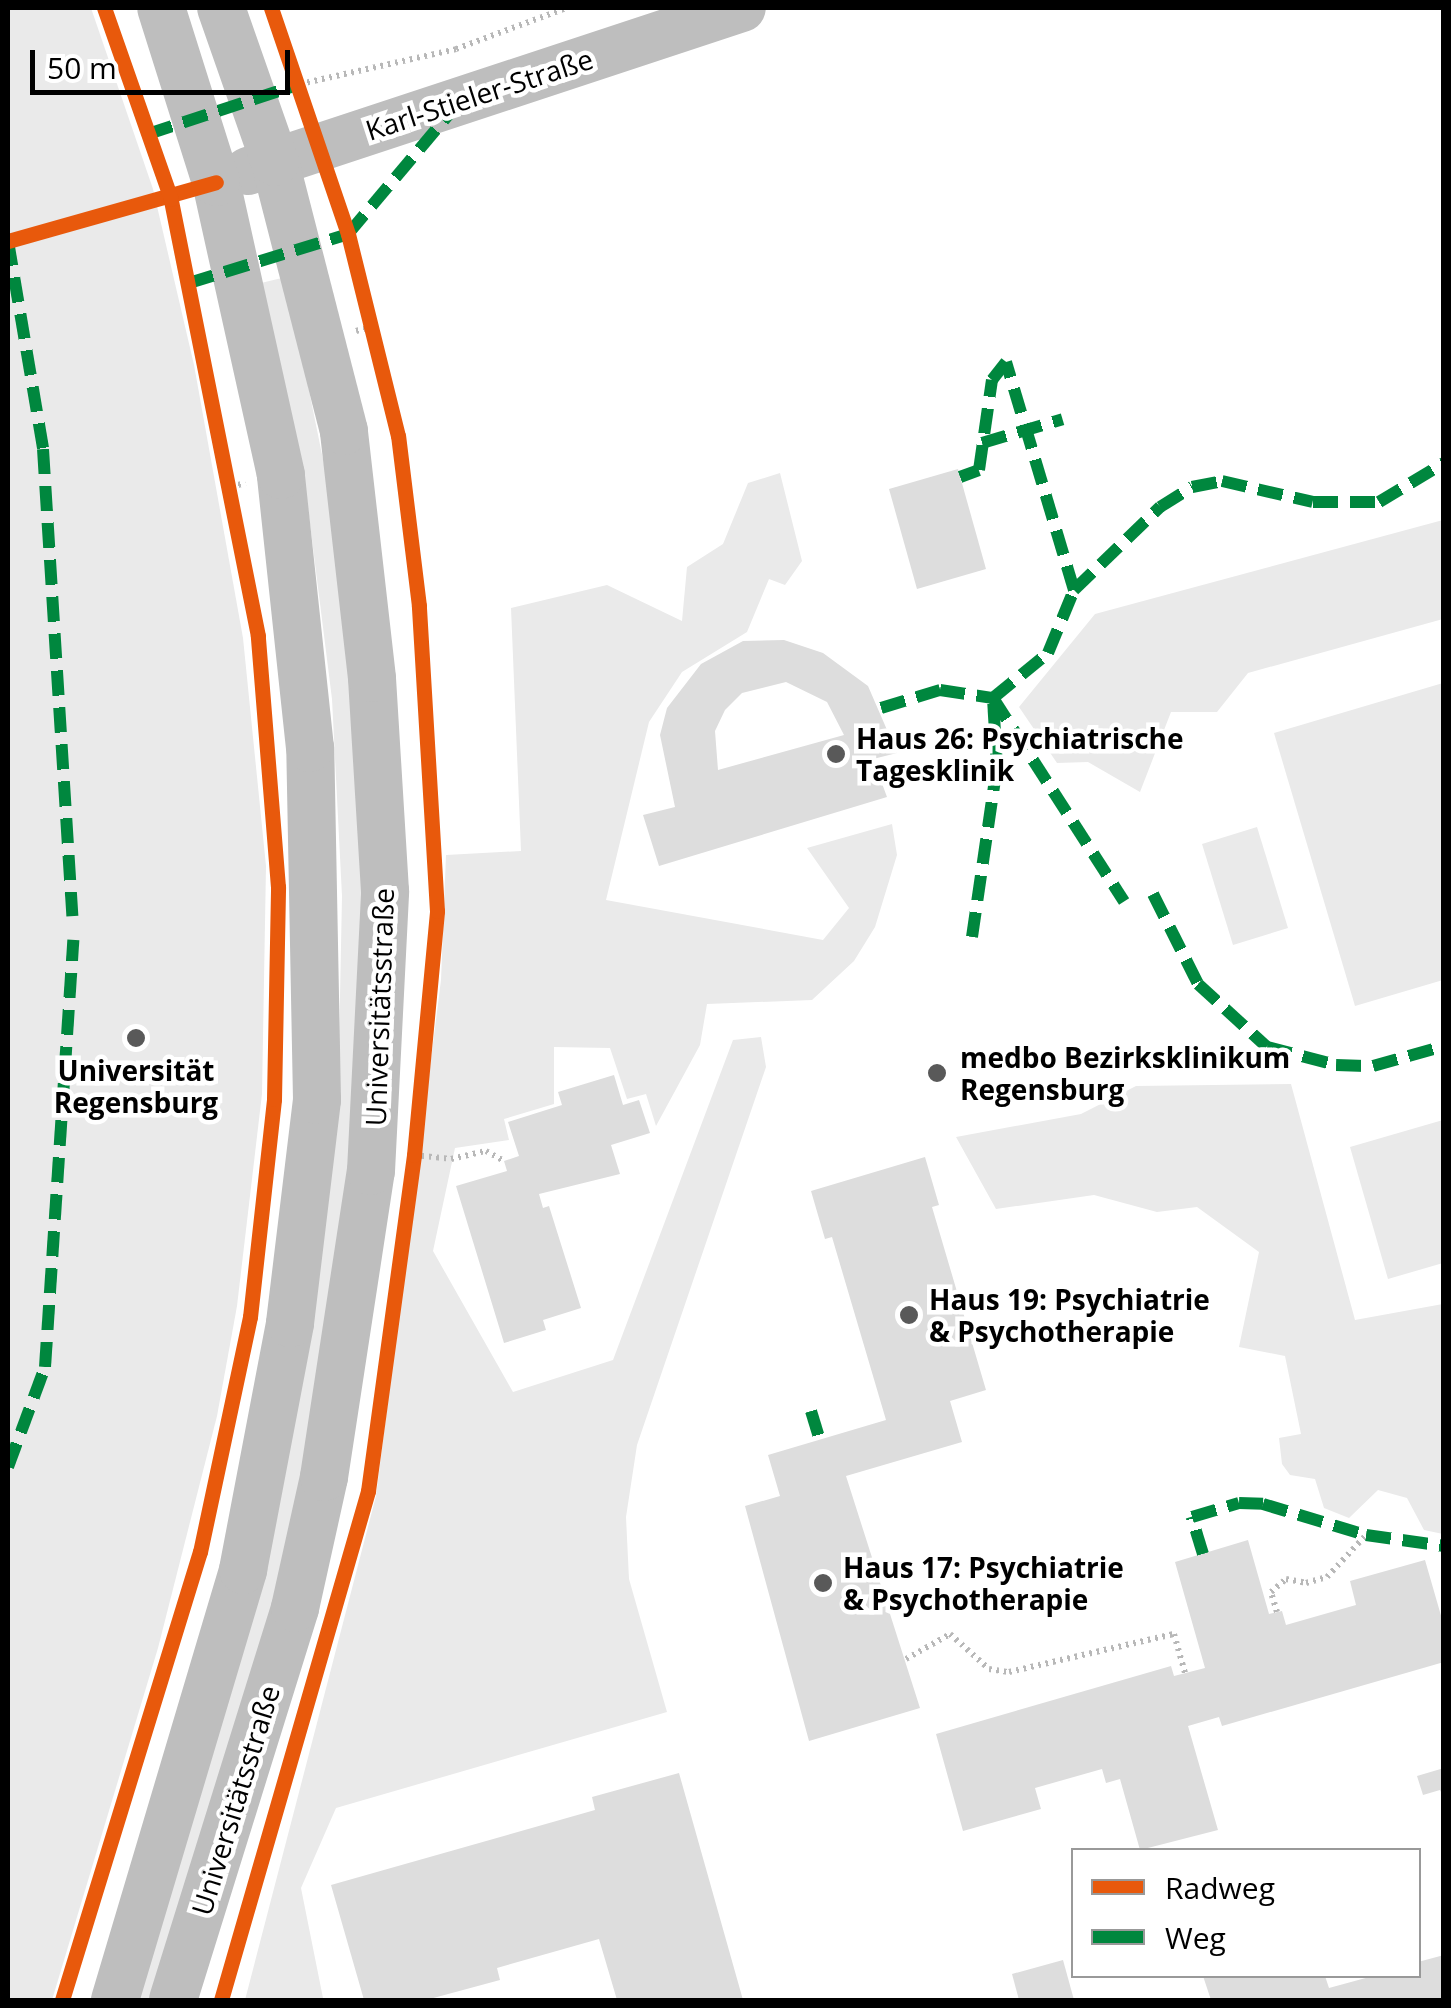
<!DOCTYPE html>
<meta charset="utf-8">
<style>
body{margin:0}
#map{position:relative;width:1451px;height:2008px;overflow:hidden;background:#fff;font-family:"Open Sans",sans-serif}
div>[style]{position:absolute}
.green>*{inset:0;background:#eaeaea}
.building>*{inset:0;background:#ddd}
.path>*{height:6px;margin-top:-3px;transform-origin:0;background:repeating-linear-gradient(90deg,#b8b8b8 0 2.5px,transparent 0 7.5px)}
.minor>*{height:48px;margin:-24px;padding:0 24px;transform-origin:24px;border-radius:24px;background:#bebebe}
.quiet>*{height:12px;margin-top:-6px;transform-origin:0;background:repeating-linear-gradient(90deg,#00873e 0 25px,transparent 0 37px)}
.cycleway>*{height:15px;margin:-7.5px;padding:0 7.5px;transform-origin:7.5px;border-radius:7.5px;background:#e8590c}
.dots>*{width:28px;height:28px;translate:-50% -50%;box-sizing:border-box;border:5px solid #fff;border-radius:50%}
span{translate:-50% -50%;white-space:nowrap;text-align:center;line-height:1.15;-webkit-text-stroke:9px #fff;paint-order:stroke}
.street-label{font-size:28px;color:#000}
.poi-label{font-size:28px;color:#000;font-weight:700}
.left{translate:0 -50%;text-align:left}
.frame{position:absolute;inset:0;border:10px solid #000;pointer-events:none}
.legend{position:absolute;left:1071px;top:1848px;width:350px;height:130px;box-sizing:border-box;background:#fff;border:2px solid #999;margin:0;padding:12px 18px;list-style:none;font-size:30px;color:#000}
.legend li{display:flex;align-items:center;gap:20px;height:50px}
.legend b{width:50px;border:2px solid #999}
.scale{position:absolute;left:30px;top:50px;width:260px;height:45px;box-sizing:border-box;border:5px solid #000;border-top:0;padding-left:12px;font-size:30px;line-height:35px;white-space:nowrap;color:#000;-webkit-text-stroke:8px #fff;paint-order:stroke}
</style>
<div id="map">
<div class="green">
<i style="clip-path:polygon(8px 8px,91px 8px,153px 189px,194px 365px,243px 638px,266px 866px,262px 1094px,237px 1306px,217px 1416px,158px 1648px,52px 2000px,8px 2000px)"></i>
<i style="clip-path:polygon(286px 277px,330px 494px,365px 819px,352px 1189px,279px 1594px,153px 2000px,126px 2000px,338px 1097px,342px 896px,332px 699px,307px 500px,261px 283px)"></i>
<i style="clip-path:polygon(780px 473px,802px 561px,785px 585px,769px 579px,747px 632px,682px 672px,649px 722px,606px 900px,823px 940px,849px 908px,807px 848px,892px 824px,897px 855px,875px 927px,854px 961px,812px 1000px,707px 1004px,700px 1045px,656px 1126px,646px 1094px,627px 1099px,610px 1048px,554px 1047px,554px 1104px,504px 1119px,509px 1140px,455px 1148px,433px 1251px,513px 1392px,613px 1360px,733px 1040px,761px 1037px,766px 1067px,637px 1445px,626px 1517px,629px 1579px,667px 1712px,336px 1808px,301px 1888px,323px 1998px,245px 2000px,376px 1496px,441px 980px,446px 855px,521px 851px,511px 608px,607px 585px,682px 621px,687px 567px,723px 544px,748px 483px)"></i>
<i style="clip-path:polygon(1443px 520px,1443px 619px,1248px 673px,1217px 712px,1171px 712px,1140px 792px,1088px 762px,1057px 763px,1019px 707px,1095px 614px)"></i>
<i style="clip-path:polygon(1443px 683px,1443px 980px,1355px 1006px,1274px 733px)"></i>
<i style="clip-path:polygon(1257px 827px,1288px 928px,1233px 945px,1202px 844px)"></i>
<i style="clip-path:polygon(1291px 1084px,1355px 1320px,1443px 1304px,1443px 1534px,1424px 1530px,1407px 1498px,1378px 1490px,1349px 1518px,1324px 1508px,1315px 1479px,1290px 1475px,1282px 1464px,1279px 1438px,1301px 1434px,1285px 1356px,1239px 1347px,1259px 1252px,1197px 1207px,1157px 1212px,1094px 1195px,996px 1209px,956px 1137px,1081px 1114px,1136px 1086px)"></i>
<i style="clip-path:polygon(1443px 1120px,1443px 1263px,1388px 1279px,1350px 1147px)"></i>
</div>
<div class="building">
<i style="clip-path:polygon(958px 469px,986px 569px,917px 589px,889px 489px)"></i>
<i style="clip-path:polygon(evenodd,784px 640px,823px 653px,868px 686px,897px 753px,873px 759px,887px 797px,659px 866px,643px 815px,675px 807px,660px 735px,667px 708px,701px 664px,743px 641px,784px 640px,786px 682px,827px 702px,844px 735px,718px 770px,715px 731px,725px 710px,742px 693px,786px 682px)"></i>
<i style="clip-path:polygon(614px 1075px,623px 1105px,639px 1100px,650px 1133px,611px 1145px,620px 1174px,539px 1194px,543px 1208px,549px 1206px,581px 1308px,543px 1320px,546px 1330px,504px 1343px,456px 1186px,507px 1171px,504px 1161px,519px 1156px,508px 1122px,562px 1105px,558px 1092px)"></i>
<i style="clip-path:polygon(925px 1157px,939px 1205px,932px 1207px,986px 1390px,950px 1401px,962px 1442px,846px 1476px,920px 1708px,809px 1741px,745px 1506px,780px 1496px,768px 1455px,886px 1420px,832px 1237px,825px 1239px,811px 1191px)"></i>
<i style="clip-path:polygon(1248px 1540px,1269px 1614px,1282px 1611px,1286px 1625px,1356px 1605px,1350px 1581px,1425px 1560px,1444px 1626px,1444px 1662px,1222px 1726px,1219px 1717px,1188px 1726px,1218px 1830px,1140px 1850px,1120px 1779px,1106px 1783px,1102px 1769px,1035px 1788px,1041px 1809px,963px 1831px,936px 1734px,1171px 1666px,1174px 1676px,1205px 1668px,1175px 1562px)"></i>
<i style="clip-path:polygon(1444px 1768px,1444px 1798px,1440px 1790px,1423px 1795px,1417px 1776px)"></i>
<i style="clip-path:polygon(679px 1773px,743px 2000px,617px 2000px,599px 1939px,497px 1968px,500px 1980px,426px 2000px,364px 2000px,331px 1885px,595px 1810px,592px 1797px)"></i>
<i style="clip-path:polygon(1444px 1955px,1444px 2000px,1211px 2000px,1203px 1976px,1325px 1976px,1329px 1988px,1373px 1976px,1418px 1976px,1418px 1962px)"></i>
<i style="clip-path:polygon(1063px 1960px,1074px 2000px,1019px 2000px,1012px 1974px)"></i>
</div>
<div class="path">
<i style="left:300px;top:84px;width:160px;rotate:-12.6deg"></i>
<i style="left:456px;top:49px;width:117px;rotate:-20.4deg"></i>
<i style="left:356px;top:331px;width:18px;rotate:-16deg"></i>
<i style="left:231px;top:487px;width:15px;rotate:-16deg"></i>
<i style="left:414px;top:1155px;width:37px;rotate:6deg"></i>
<i style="left:451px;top:1159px;width:36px;rotate:-13deg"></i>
<i style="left:486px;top:1151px;width:21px;rotate:29deg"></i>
<i style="left:1277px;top:1612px;width:21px;rotate:-107deg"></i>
<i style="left:1271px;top:1592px;width:20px;rotate:-41deg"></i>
<i style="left:1286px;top:1579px;width:20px;rotate:11deg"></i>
<i style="left:1306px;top:1583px;width:22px;rotate:-16deg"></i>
<i style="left:1327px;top:1577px;width:57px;rotate:-47.1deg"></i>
<i style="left:906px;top:1659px;width:51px;rotate:-29.6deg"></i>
<i style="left:950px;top:1634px;width:52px;rotate:41.9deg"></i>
<i style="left:989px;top:1669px;width:20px;rotate:9deg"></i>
<i style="left:1009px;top:1672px;width:169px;rotate:-13deg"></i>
<i style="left:1174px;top:1634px;width:41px;rotate:74.2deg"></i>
</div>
<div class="minor">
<i style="left:248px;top:171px;width:520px;rotate:-18.26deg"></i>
<i style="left:115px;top:2000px;width:449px;rotate:-73.4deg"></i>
<i style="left:243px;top:1570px;width:251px;rotate:-79.2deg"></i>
<i style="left:290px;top:1323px;width:225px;rotate:-83.1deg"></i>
<i style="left:317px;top:1100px;width:352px;rotate:-91.1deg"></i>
<i style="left:310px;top:748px;width:275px;rotate:-96.1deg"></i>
<i style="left:281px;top:475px;width:300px;rotate:-102.5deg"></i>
<i style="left:216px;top:182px;width:182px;rotate:-107.5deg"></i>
<i style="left:173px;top:2000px;width:411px;rotate:-72.7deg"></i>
<i style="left:295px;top:1608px;width:134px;rotate:-77.5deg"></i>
<i style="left:324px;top:1477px;width:310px;rotate:-81.3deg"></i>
<i style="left:371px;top:1171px;width:280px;rotate:-87.1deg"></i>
<i style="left:385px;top:891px;width:213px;rotate:-93.5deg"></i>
<i style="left:372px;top:678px;width:249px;rotate:-96.5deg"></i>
<i style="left:344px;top:431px;width:278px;rotate:-104.4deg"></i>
<i style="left:275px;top:162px;width:163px;rotate:-109.3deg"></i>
</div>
<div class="quiet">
<i style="left:148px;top:134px;width:160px;rotate:-18.2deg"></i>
<i style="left:8px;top:241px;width:211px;rotate:80.4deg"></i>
<i style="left:43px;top:449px;width:468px;rotate:86.4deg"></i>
<i style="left:189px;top:283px;width:166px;rotate:-17.1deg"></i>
<i style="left:348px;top:234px;width:175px;rotate:-49.9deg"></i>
<i style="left:982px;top:443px;width:84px;rotate:-16.5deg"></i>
<i style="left:960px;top:477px;width:20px;rotate:-20deg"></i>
<i style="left:979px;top:470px;width:91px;rotate:-81.8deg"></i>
<i style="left:992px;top:380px;width:23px;rotate:-52deg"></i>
<i style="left:1074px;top:590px;width:120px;rotate:-44deg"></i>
<i style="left:1160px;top:507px;width:38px;rotate:-32deg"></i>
<i style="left:1192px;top:487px;width:31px;rotate:-11deg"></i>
<i style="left:1222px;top:481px;width:93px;rotate:13deg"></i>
<i style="left:1313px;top:502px;width:66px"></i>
<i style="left:1379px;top:502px;width:76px;rotate:-31deg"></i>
<i style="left:993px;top:698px;width:71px;rotate:-39.3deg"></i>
<i style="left:1048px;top:653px;width:68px;rotate:-67.6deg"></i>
<i style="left:1074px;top:590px;width:238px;rotate:-106.6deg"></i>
<i style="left:881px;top:708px;width:62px;rotate:-17deg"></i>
<i style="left:940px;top:690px;width:54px;rotate:8.6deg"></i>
<i style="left:993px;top:698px;width:242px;rotate:57.2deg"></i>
<i style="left:1153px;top:894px;width:101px;rotate:63.4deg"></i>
<i style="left:1198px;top:984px;width:93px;rotate:42.4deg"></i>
<i style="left:1267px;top:1047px;width:71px;rotate:14.6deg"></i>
<i style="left:1336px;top:1065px;width:37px;rotate:2deg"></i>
<i style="left:1373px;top:1066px;width:74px;rotate:-15.7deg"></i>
<i style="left:972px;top:937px;width:173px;rotate:-81.7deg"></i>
<i style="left:997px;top:766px;width:67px;rotate:-93.4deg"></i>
<i style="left:811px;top:1411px;width:30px;rotate:73deg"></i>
<i style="left:8px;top:1467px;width:107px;rotate:-69.7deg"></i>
<i style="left:45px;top:1367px;width:428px;rotate:-86.2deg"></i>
<i style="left:1203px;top:1554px;width:39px;rotate:-107deg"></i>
<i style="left:1192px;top:1517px;width:49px;rotate:-16.6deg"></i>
<i style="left:1239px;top:1503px;width:24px;rotate:2deg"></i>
<i style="left:1263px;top:1504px;width:108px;rotate:16.8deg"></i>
<i style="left:1366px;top:1535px;width:79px;rotate:8deg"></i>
</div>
<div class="cycleway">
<i style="left:8px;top:241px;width:216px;rotate:-15.8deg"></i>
<i style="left:62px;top:2000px;width:469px;rotate:-72.9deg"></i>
<i style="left:200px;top:1552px;width:240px;rotate:-78deg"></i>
<i style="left:250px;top:1317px;width:219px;rotate:-83.7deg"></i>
<i style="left:274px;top:1099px;width:212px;rotate:-88.9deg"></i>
<i style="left:278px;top:887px;width:252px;rotate:-94.6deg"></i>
<i style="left:258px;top:636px;width:446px;rotate:-101.3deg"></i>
<i style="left:171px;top:199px;width:202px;rotate:-109.3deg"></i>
<i style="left:221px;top:2000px;width:530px;rotate:-73.89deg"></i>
<i style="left:368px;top:1491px;width:339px;rotate:-82.2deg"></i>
<i style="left:414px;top:1155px;width:245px;rotate:-84.6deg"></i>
<i style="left:437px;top:911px;width:306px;rotate:-93.4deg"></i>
<i style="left:419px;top:606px;width:171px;rotate:-97deg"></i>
<i style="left:398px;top:436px;width:208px;rotate:-103.9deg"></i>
<i style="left:348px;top:234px;width:239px;rotate:-108.8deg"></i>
</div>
<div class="dots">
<i style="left:836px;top:754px;background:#595959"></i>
<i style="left:136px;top:1038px;background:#595959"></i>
<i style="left:937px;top:1073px;background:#595959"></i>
<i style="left:909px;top:1315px;background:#595959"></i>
<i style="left:823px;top:1583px;background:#595959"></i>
</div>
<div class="street-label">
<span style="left:479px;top:94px;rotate:-18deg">Karl-Stieler-Straße</span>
<span style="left:379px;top:1007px;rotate:-88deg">Universitätsstraße</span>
<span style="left:235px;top:1800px;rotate:-73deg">Universitätsstraße</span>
</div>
<div class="poi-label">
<span class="left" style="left:856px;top:754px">Haus 26: Psychiatrische<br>Tagesklinik</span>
<span class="left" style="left:960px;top:1073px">medbo Bezirksklinikum<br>Regensburg</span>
<span style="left:136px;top:1086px">Universität<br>Regensburg</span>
<span class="left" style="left:929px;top:1315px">Haus 19: Psychiatrie<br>&amp; Psychotherapie</span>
<span class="left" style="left:843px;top:1583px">Haus 17: Psychiatrie<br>&amp; Psychotherapie</span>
</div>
<div class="frame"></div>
<ul class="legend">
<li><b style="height:12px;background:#e8590c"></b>Radweg</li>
<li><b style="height:12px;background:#00873e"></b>Weg</li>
</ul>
<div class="scale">50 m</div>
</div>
